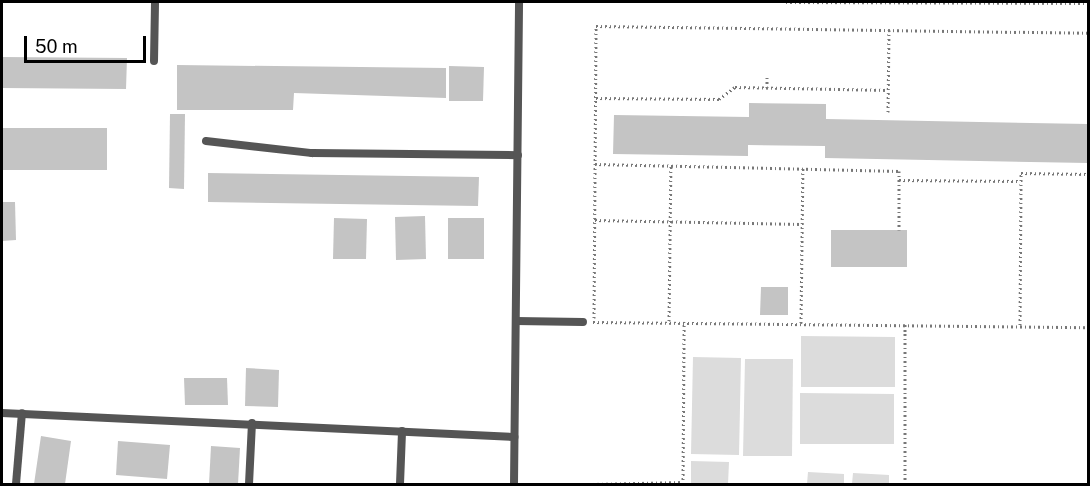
<!DOCTYPE html>
<style>
body{margin:0}
#map{position:relative;width:1090px;height:486px;overflow:hidden;background:#fff;font-family:"Public Sans",sans-serif}
div>[style]{position:absolute}
.green>*{inset:0;background:#dcdcdc}
.building>*{inset:0;background:#c4c4c4}
.path>*{height:3px;margin-top:-1.5px;transform-origin:0;background:repeating-linear-gradient(90deg,#777 0 1.5px,transparent 0 4.5px)}
.service>*{height:8px;margin:-4px;padding:0 4px;transform-origin:4px;border-radius:4px;background:#555}
span{translate:-50% -50%;white-space:nowrap;text-align:center;line-height:1.15;-webkit-text-stroke:4.5px #fff;paint-order:stroke}
.frame{position:absolute;inset:0;border:3px solid #000;pointer-events:none}
.scale{position:absolute;left:24px;top:36px;width:122px;height:27px;box-sizing:border-box;border:3px solid #000;border-top:0;padding-left:8px;font-size:18px;line-height:21px;white-space:nowrap;color:#000;-webkit-text-stroke:4px #fff;paint-order:stroke}
</style>
<div id="map">
<div class="green">
<i style="clip-path:polygon(801px 336px,895px 337px,895px 387px,801px 387px)"></i>
<i style="clip-path:polygon(693px 357px,741px 358px,739px 455px,691px 454px)"></i>
<i style="clip-path:polygon(745px 359px,793px 359px,792px 456px,743px 456px)"></i>
<i style="clip-path:polygon(800px 393px,894px 394px,894px 444px,800px 444px)"></i>
<i style="clip-path:polygon(691px 461px,729px 462px,728px 484px,691px 484px)"></i>
<i style="clip-path:polygon(808px 472px,844px 474px,844px 484px,807px 484px)"></i>
<i style="clip-path:polygon(853px 473px,889px 475px,889px 484px,852px 484px)"></i>
</div>
<div class="building">
<i style="clip-path:polygon(2px 57px,127px 58px,126px 89px,2px 88px)"></i>
<i style="clip-path:polygon(177px 65px,446px 68px,446px 98px,294px 93px,293px 110px,177px 110px)"></i>
<i style="clip-path:polygon(449px 66px,484px 67px,483px 101px,449px 101px)"></i>
<i style="clip-path:polygon(749px 103px,826px 104px,826px 119px,1088px 124px,1088px 163px,825px 158px,825px 146px,748px 145px,748px 156px,613px 154px,614px 115px,749px 117px)"></i>
<i style="clip-path:polygon(170px 114px,185px 114px,184px 189px,169px 188px)"></i>
<i style="clip-path:polygon(2px 128px,107px 128px,107px 170px,2px 170px)"></i>
<i style="clip-path:polygon(208px 173px,479px 177px,478px 206px,208px 202px)"></i>
<i style="clip-path:polygon(2px 202px,15px 202px,16px 240px,2px 241px)"></i>
<i style="clip-path:polygon(425px 216px,426px 259px,396px 260px,395px 217px)"></i>
<i style="clip-path:polygon(334px 218px,367px 219px,366px 259px,333px 259px)"></i>
<i style="clip-path:polygon(448px 218px,484px 218px,484px 259px,448px 259px)"></i>
<i style="clip-path:polygon(831px 230px,907px 230px,907px 267px,831px 267px)"></i>
<i style="clip-path:polygon(761px 287px,788px 287px,788px 315px,760px 315px)"></i>
<i style="clip-path:polygon(246px 368px,279px 370px,278px 407px,245px 406px)"></i>
<i style="clip-path:polygon(184px 378px,227px 378px,228px 405px,185px 405px)"></i>
<i style="clip-path:polygon(41px 436px,71px 441px,65px 484px,34px 484px)"></i>
<i style="clip-path:polygon(118px 441px,170px 445px,167px 479px,116px 475px)"></i>
<i style="clip-path:polygon(211px 446px,240px 448px,238px 484px,209px 484px)"></i>
</div>
<div class="path">
<i style="left:786px;top:2px;width:302px;rotate:0.2deg"></i>
<i style="left:767px;top:88px;width:12px;rotate:-90deg"></i>
<i style="left:596px;top:98px;width:123px;rotate:0.5deg"></i>
<i style="left:719px;top:99px;width:20px;rotate:-37deg"></i>
<i style="left:735px;top:87px;width:153px;rotate:1.1deg"></i>
<i style="left:888px;top:112px;width:82px;rotate:-89.3deg"></i>
<i style="left:595px;top:164px;width:304px;rotate:1.3deg"></i>
<i style="left:899px;top:171px;width:59px;rotate:90deg"></i>
<i style="left:899px;top:180px;width:121px;rotate:0.5deg"></i>
<i style="left:595px;top:220px;width:206px;rotate:1.1deg"></i>
<i style="left:594px;top:318px;width:292px;rotate:-89.6deg"></i>
<i style="left:596px;top:26px;width:492px;rotate:0.8deg"></i>
<i style="left:669px;top:321px;width:156px;rotate:-89.3deg"></i>
<i style="left:593px;top:322px;width:495px;rotate:0.6deg"></i>
<i style="left:801px;top:323px;width:155px;rotate:-89.3deg"></i>
<i style="left:1020px;top:325px;width:152px;rotate:-89.6deg"></i>
<i style="left:1021px;top:173px;width:67px;rotate:0.9deg"></i>
<i style="left:593px;top:484px;width:90px;rotate:-1.3deg"></i>
<i style="left:683px;top:484px;width:162px;rotate:-89.6deg"></i>
<i style="left:905px;top:484px;width:160px;rotate:-90deg"></i>
</div>
<div class="service">
<i style="left:154px;top:61px;width:59px;rotate:-89deg"></i>
<i style="left:206px;top:141px;width:107px;rotate:6.5deg"></i>
<i style="left:312px;top:153px;width:206px;rotate:0.6deg"></i>
<i style="left:516px;top:321px;width:67px;rotate:0.9deg"></i>
<i style="left:2px;top:413px;width:513px;rotate:2.68deg"></i>
<i style="left:16px;top:484px;width:71px;rotate:-85.2deg"></i>
<i style="left:249px;top:484px;width:61px;rotate:-87.2deg"></i>
<i style="left:400px;top:484px;width:53px;rotate:-87.8deg"></i>
<i style="left:514px;top:484px;width:482px;rotate:-89.4deg"></i>
</div>
<div class="frame"></div>
<div class="scale">50 m</div>
</div>
